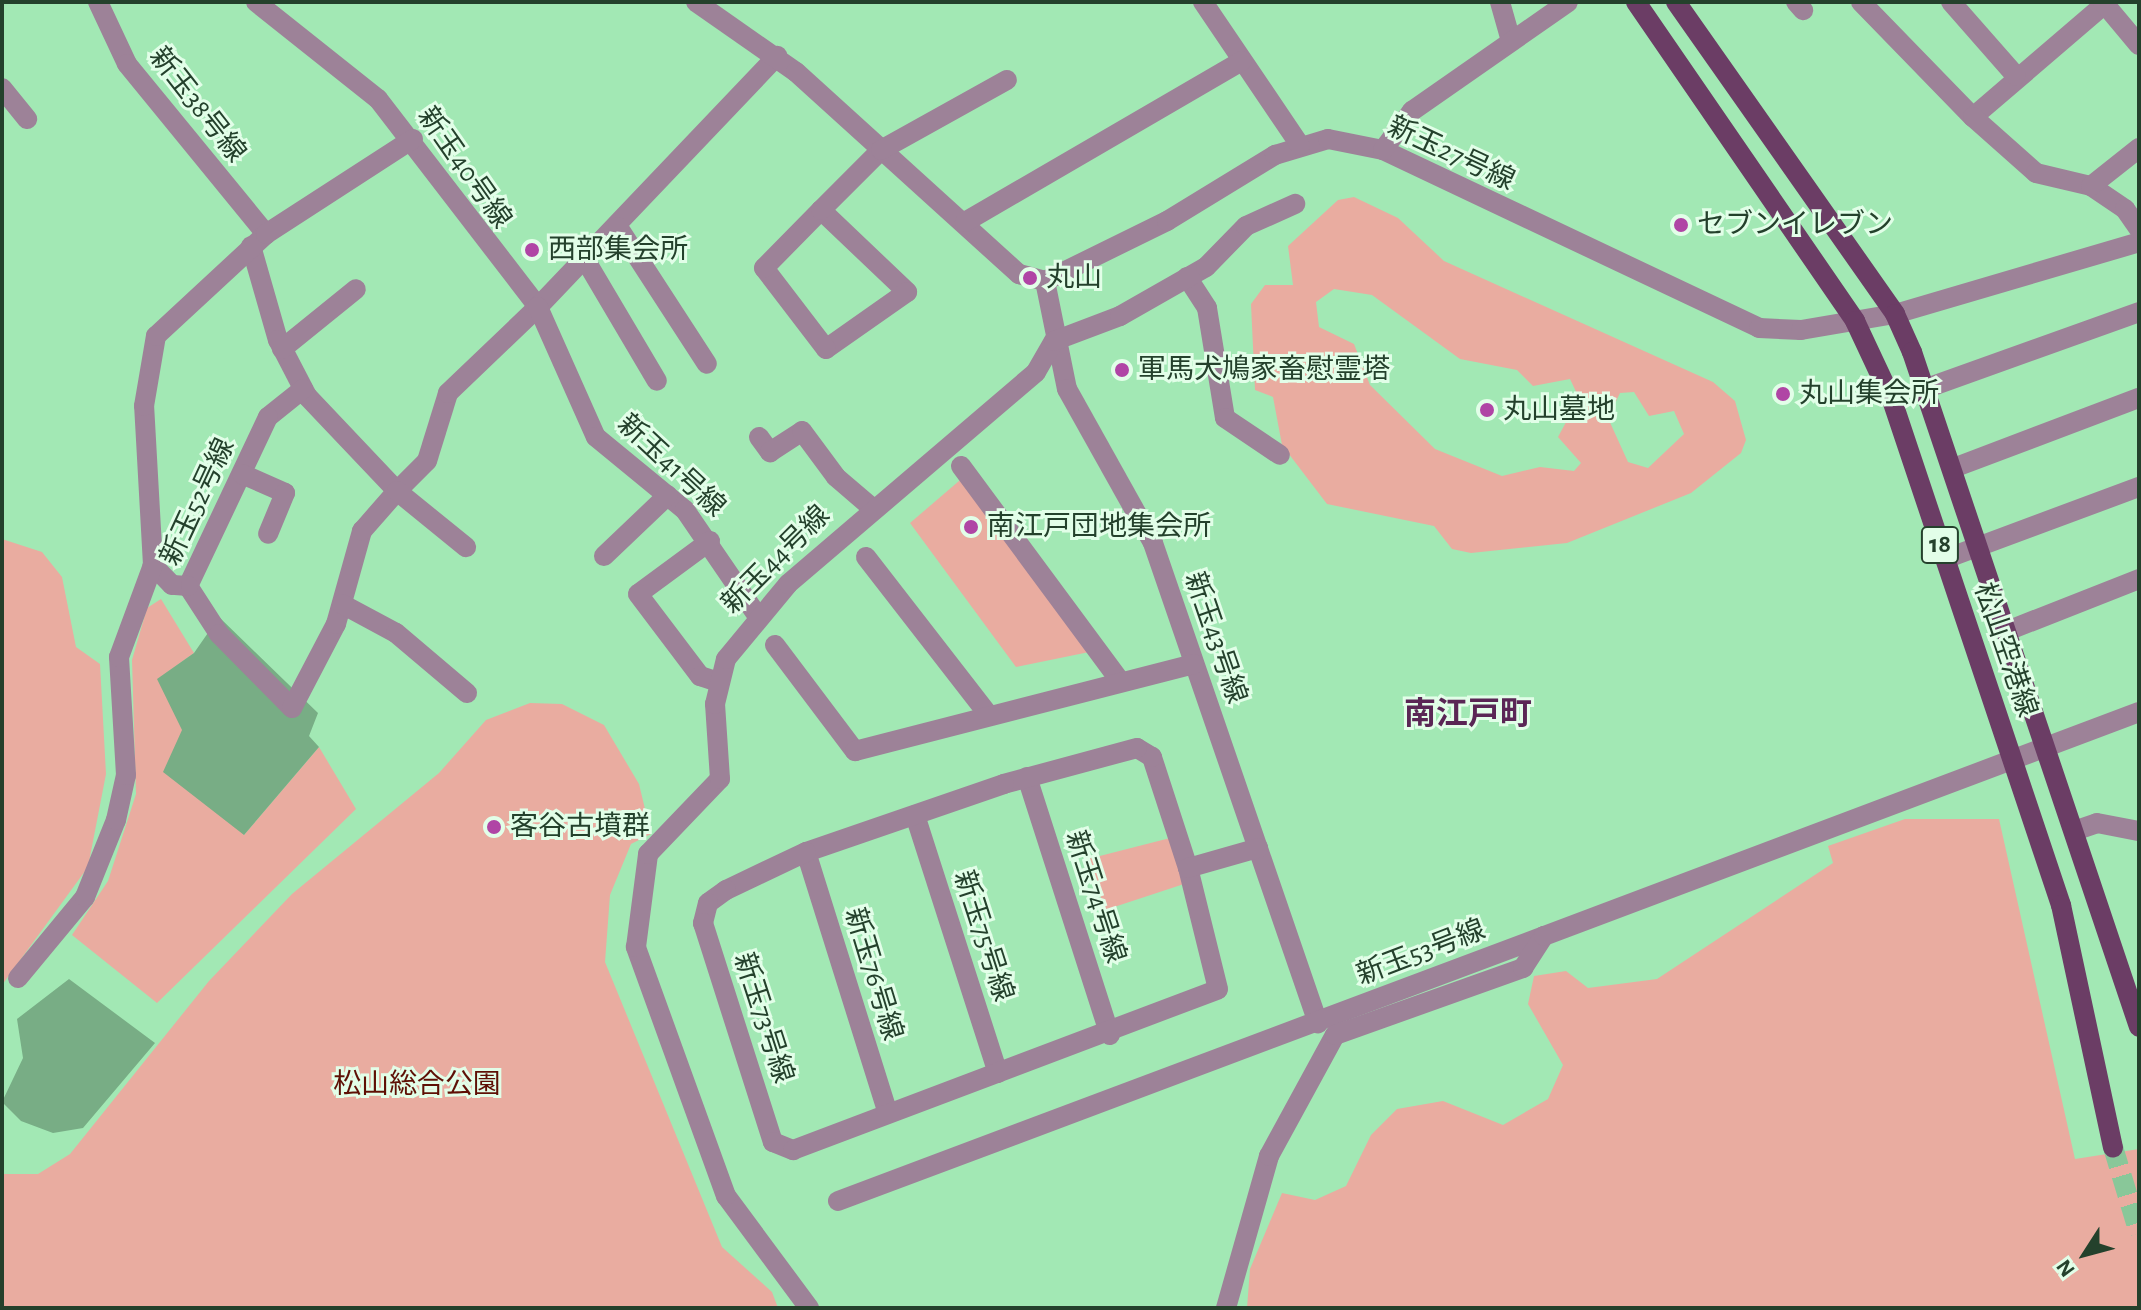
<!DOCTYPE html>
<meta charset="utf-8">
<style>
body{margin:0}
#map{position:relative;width:2141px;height:1310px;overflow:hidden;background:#a2e8b4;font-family:"Alegreya Sans","Noto Sans JP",sans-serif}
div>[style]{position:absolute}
.green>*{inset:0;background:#e9aca0}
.water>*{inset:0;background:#78ad85}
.major-tunnel>*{height:20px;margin-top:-10px;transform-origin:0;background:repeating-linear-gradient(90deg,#89c799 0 20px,transparent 0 30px)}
.minor>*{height:20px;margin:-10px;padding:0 10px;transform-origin:10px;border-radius:10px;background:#9d8298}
.major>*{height:20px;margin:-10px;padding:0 10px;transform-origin:10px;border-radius:10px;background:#6b3d65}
.dots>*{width:22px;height:22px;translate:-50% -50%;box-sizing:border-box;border:4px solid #e2fee8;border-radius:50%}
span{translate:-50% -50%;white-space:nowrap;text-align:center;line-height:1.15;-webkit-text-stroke:6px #e2fee8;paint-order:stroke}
.shield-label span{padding:2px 6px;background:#e2fee8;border:2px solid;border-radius:6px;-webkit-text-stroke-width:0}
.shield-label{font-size:26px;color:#24412c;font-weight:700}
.street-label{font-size:28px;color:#24412c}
.poi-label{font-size:28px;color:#24412c}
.left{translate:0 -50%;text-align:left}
.park-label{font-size:28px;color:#5e1005}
.quarter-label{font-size:32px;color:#5a2655;font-weight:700}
.frame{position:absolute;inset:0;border:4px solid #24412c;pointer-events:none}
.north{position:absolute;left:2045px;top:1214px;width:80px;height:80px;-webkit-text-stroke:6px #e2fee8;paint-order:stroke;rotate:234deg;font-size:22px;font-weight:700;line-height:32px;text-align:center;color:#24412c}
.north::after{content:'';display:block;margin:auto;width:28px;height:36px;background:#24412c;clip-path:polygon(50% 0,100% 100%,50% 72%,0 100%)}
</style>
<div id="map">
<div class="green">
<i style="clip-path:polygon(evenodd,1354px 197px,1398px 218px,1444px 261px,1713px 382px,1735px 401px,1746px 440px,1741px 453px,1691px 493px,1567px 543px,1471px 553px,1452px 549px,1434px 526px,1327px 504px,1282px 445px,1273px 397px,1255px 390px,1251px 304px,1265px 285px,1293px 285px,1288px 246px,1338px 200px,1354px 197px,1334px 289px,1372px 295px,1460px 359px,1517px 370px,1533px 386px,1570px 379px,1579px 398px,1558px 437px,1581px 463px,1574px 471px,1540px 467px,1502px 476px,1435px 449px,1370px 385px,1354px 344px,1319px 327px,1316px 302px,1334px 289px,1354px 197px,1634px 392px,1649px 416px,1674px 411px,1684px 434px,1648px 468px,1628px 462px,1608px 418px,1620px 393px,1634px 392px)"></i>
<i style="clip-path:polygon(966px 475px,1099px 650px,1016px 667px,910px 523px)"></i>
<i style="clip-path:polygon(2px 539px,42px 552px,62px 577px,76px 647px,100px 664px,106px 774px,88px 867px,2px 985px)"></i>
<i style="clip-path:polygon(161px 599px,194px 653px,158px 679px,244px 835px,319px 747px,356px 809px,157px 1003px,72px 935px,108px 881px,136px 794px,132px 660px,147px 608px)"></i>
<i style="clip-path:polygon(530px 703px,562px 704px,604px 725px,639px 784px,651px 834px,631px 844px,610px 895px,605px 962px,722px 1247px,772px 1292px,778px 1308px,2px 1308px,2px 1174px,38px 1174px,70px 1154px,209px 981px,292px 894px,439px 773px,486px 720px)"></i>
<i style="clip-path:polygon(1905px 819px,1999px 819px,2075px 1159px,2139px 1149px,2139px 1308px,1247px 1308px,1250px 1269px,1282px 1193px,1315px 1200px,1346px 1186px,1371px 1135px,1397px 1109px,1443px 1101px,1503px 1125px,1548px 1099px,1563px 1065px,1528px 1004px,1534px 976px,1566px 971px,1588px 988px,1657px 979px,1833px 863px,1828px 846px)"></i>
<i style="clip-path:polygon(1174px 837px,1184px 884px,1105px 910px,1088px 859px)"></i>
</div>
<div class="water">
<i style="clip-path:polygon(219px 617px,318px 713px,309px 736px,319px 747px,244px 835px,163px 772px,182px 730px,157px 679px,194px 653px)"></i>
<i style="clip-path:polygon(69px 979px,155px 1043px,83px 1128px,53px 1133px,21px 1121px,2px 1102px,23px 1058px,17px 1019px)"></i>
</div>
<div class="major-tunnel">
<i style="left:2113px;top:1147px;width:90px;rotate:73.2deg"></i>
</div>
<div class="minor">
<i style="left:98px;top:2px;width:68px;rotate:64.9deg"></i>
<i style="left:127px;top:64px;width:220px;rotate:50.7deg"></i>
<i style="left:256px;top:2px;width:156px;rotate:38.5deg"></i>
<i style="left:378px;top:99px;width:262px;rotate:52.4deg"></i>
<i style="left:538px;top:307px;width:347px;rotate:-46.4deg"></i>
<i style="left:696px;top:2px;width:122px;rotate:35deg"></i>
<i style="left:796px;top:72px;width:301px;rotate:42.2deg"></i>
<i style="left:1019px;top:274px;width:27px;rotate:15deg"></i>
<i style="left:1045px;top:281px;width:136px;rotate:-26.2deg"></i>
<i style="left:1167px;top:221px;width:127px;rotate:-31.4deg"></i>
<i style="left:1275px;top:155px;width:55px;rotate:-16.8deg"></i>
<i style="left:1328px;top:139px;width:56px;rotate:11.3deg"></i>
<i style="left:1383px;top:150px;width:416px;rotate:25.3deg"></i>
<i style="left:1759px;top:328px;width:42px;rotate:2.7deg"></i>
<i style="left:1801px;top:330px;width:95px;rotate:-9.7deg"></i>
<i style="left:1895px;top:314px;width:254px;rotate:-16.4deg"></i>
<i style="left:1203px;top:2px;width:173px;rotate:55.9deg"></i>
<i style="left:1500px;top:2px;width:41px;rotate:74.2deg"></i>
<i style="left:1796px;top:2px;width:11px;rotate:49deg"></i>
<i style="left:1861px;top:2px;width:161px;rotate:45.8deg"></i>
<i style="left:1973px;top:117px;width:174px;rotate:-40.6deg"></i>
<i style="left:1951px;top:2px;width:98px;rotate:48.7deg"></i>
<i style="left:2103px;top:2px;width:56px;rotate:50.1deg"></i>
<i style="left:2px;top:88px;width:40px;rotate:51deg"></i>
<i style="left:1973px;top:117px;width:84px;rotate:41.6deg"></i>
<i style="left:2036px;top:173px;width:57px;rotate:13.3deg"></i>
<i style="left:2091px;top:186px;width:41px;rotate:34.1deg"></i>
<i style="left:2125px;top:209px;width:24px;rotate:55deg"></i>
<i style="left:1383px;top:150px;width:49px;rotate:-53.4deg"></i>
<i style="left:1412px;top:111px;width:190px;rotate:-34.9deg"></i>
<i style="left:2091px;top:186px;width:61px;rotate:-38.4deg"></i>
<i style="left:821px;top:210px;width:119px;rotate:43.6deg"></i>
<i style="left:907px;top:292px;width:99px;rotate:144.9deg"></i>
<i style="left:826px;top:349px;width:102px;rotate:-127.4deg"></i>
<i style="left:764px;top:268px;width:81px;rotate:-45.5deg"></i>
<i style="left:821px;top:210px;width:85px;rotate:-45deg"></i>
<i style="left:881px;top:150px;width:144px;rotate:-29.1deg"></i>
<i style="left:965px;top:222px;width:320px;rotate:-30.2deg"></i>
<i style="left:618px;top:227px;width:163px;rotate:57deg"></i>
<i style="left:251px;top:246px;width:98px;rotate:74deg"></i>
<i style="left:278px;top:340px;width:63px;rotate:62.6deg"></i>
<i style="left:307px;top:396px;width:131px;rotate:46.5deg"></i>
<i style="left:397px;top:491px;width:42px;rotate:-45deg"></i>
<i style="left:427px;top:461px;width:71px;rotate:-72.8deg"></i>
<i style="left:448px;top:393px;width:124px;rotate:-43.7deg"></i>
<i style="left:538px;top:307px;width:142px;rotate:66deg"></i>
<i style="left:596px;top:437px;width:115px;rotate:39.4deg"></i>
<i style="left:685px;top:510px;width:127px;rotate:55.6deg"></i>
<i style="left:586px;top:261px;width:139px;rotate:59.4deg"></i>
<i style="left:1187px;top:277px;width:37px;rotate:57deg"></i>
<i style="left:1207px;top:308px;width:111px;rotate:80.7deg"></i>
<i style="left:1225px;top:418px;width:66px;rotate:33.9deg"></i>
<i style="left:1045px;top:281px;width:110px;rotate:78.5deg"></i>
<i style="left:1067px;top:389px;width:176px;rotate:60.8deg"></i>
<i style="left:1153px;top:543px;width:508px;rotate:71.03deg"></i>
<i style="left:282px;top:349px;width:95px;rotate:-39deg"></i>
<i style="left:1927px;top:388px;width:225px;rotate:-19.7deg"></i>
<i style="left:303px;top:389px;width:45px;rotate:141.3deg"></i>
<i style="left:268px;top:417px;width:187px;rotate:115.3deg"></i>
<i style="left:188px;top:586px;width:57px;rotate:57.1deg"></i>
<i style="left:219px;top:634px;width:104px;rotate:45.4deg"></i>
<i style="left:292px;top:708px;width:95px;rotate:-62.4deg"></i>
<i style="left:336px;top:624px;width:97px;rotate:-74.4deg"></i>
<i style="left:362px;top:531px;width:53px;rotate:-48.8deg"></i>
<i style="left:397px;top:491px;width:89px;rotate:39.1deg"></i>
<i style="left:759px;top:437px;width:19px;rotate:54deg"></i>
<i style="left:770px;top:452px;width:38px;rotate:-33deg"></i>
<i style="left:802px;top:431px;width:57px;rotate:53.5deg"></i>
<i style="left:836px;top:477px;width:46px;rotate:40.6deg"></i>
<i style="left:961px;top:466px;width:264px;rotate:53.5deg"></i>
<i style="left:1956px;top:467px;width:196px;rotate:-20.7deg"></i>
<i style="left:242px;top:474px;width:47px;rotate:23.8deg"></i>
<i style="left:285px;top:493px;width:44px;rotate:112.5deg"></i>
<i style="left:710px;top:541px;width:89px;rotate:143.6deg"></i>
<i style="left:638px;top:594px;width:103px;rotate:52.9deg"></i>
<i style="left:700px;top:676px;width:19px;rotate:18deg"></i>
<i style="left:604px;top:556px;width:88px;rotate:-43.6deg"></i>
<i style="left:866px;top:557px;width:197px;rotate:52.2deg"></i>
<i style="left:1945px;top:559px;width:207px;rotate:-20.4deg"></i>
<i style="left:188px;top:586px;width:16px;rotate:-176deg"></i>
<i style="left:172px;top:585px;width:28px;rotate:-134deg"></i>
<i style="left:153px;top:565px;width:159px;rotate:-93.2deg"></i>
<i style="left:144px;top:406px;width:71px;rotate:-80.3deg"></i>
<i style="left:156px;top:336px;width:150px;rotate:-42.8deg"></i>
<i style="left:266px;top:234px;width:175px;rotate:-32.9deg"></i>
<i style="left:342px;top:604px;width:61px;rotate:28.2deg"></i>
<i style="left:396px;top:633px;width:93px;rotate:40.2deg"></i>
<i style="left:2007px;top:631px;width:142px;rotate:-21.5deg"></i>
<i style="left:775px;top:645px;width:133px;rotate:53deg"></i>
<i style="left:855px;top:751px;width:350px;rotate:-14.4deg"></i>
<i style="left:1027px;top:777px;width:271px;rotate:72.2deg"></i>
<i style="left:915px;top:815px;width:271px;rotate:72.2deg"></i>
<i style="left:2074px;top:831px;width:24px;rotate:-19deg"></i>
<i style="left:2097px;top:823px;width:43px;rotate:10.8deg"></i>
<i style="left:806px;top:852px;width:274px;rotate:72.6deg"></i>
<i style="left:1188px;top:868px;width:117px;rotate:-108deg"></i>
<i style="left:1152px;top:757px;width:17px;rotate:-149deg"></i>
<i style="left:1137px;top:748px;width:138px;rotate:164.9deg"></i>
<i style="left:1004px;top:784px;width:209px;rotate:161deg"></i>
<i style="left:806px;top:852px;width:89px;rotate:154.6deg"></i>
<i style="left:726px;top:890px;width:22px;rotate:144deg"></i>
<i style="left:708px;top:903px;width:21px;rotate:104deg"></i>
<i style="left:703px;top:923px;width:230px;rotate:72.3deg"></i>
<i style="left:773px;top:1142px;width:22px;rotate:22deg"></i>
<i style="left:793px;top:1150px;width:454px;rotate:-20.7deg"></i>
<i style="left:1218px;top:989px;width:125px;rotate:-103.9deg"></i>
<i style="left:1188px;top:868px;width:73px;rotate:-15.9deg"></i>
<i style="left:18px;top:978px;width:105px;rotate:-50.4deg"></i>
<i style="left:85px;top:897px;width:83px;rotate:-68.1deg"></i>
<i style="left:116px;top:820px;width:46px;rotate:-77.5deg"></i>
<i style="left:126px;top:775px;width:118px;rotate:-93.4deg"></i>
<i style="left:119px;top:657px;width:98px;rotate:-69.7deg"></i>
<i style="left:838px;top:1201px;width:754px;rotate:-20.57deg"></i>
<i style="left:809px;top:1308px;width:139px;rotate:-126.5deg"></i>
<i style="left:726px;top:1196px;width:265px;rotate:-109.9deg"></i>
<i style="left:636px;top:947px;width:94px;rotate:-82.6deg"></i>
<i style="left:648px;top:854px;width:104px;rotate:-46.2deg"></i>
<i style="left:720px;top:779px;width:75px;rotate:-93.8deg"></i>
<i style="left:715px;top:704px;width:46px;rotate:-76.3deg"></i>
<i style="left:726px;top:659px;width:97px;rotate:-50.4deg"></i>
<i style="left:788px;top:584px;width:326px;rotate:-40.5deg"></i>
<i style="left:1036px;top:372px;width:36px;rotate:-60deg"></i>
<i style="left:1054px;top:341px;width:71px;rotate:-20.7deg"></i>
<i style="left:1120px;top:316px;width:99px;rotate:-29.7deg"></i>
<i style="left:1206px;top:267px;width:57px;rotate:-45.7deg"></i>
<i style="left:1246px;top:226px;width:54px;rotate:-24.2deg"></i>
<i style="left:1226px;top:1308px;width:158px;rotate:-74.2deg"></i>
<i style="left:1269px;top:1156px;width:138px;rotate:-61.4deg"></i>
<i style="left:1335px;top:1035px;width:200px;rotate:-19.6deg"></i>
<i style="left:1523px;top:968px;width:38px;rotate:-57deg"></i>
<i style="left:1544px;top:936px;width:636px;rotate:-20.63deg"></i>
</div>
<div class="major">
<i style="left:1636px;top:2px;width:387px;rotate:55.5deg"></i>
<i style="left:1855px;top:321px;width:87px;rotate:64.9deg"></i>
<i style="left:1892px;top:400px;width:533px;rotate:71.5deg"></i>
<i style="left:2061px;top:905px;width:248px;rotate:77.9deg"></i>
<i style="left:1676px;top:2px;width:381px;rotate:54.9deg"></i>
<i style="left:1895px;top:314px;width:42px;rotate:65.9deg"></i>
<i style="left:1912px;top:352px;width:712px;rotate:71.41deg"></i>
</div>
<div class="dots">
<i style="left:1681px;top:225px;background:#b045a5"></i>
<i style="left:532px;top:250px;background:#b045a5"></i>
<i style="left:1030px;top:278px;background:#b045a5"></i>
<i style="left:1122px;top:370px;background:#b045a5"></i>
<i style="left:1783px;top:394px;background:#b045a5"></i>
<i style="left:1487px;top:410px;background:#b045a5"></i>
<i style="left:971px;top:527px;background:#b045a5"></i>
<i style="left:494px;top:827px;background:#b045a5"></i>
</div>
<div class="shield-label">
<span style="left:1940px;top:545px">18</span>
</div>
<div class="street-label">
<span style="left:197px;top:105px;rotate:52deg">新玉38号線</span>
<span style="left:1451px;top:154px;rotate:25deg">新玉27号線</span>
<span style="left:464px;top:168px;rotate:55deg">新玉40号線</span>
<span style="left:671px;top:466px;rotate:43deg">新玉41号線</span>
<span style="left:198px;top:502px;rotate:-65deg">新玉52号線</span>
<span style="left:776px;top:560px;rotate:-45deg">新玉44号線</span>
<span style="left:1215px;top:638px;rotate:71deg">新玉43号線</span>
<span style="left:2005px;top:650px;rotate:71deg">松山空港線</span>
<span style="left:1095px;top:897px;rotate:72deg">新玉74号線</span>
<span style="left:983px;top:936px;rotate:72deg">新玉75号線</span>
<span style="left:1421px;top:953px;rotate:-21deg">新玉53号線</span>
<span style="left:873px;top:974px;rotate:73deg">新玉76号線</span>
<span style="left:763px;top:1018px;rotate:72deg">新玉73号線</span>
</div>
<div class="poi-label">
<span class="left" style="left:1697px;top:225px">セブンイレブン</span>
<span class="left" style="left:548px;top:250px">西部集会所</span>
<span class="left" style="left:1046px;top:278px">丸山</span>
<span class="left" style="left:1138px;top:370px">軍馬犬鳩家畜慰霊塔</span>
<span class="left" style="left:1799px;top:394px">丸山集会所</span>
<span class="left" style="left:1503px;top:410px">丸山墓地</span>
<span class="left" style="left:987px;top:527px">南江戸団地集会所</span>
<span class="left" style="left:510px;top:827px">客谷古墳群</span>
</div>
<div class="park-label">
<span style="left:417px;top:1085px">松山総合公園</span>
</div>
<div class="quarter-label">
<span style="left:1468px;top:714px">南江戸町</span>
</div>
<div class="frame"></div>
<div class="north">N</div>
</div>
